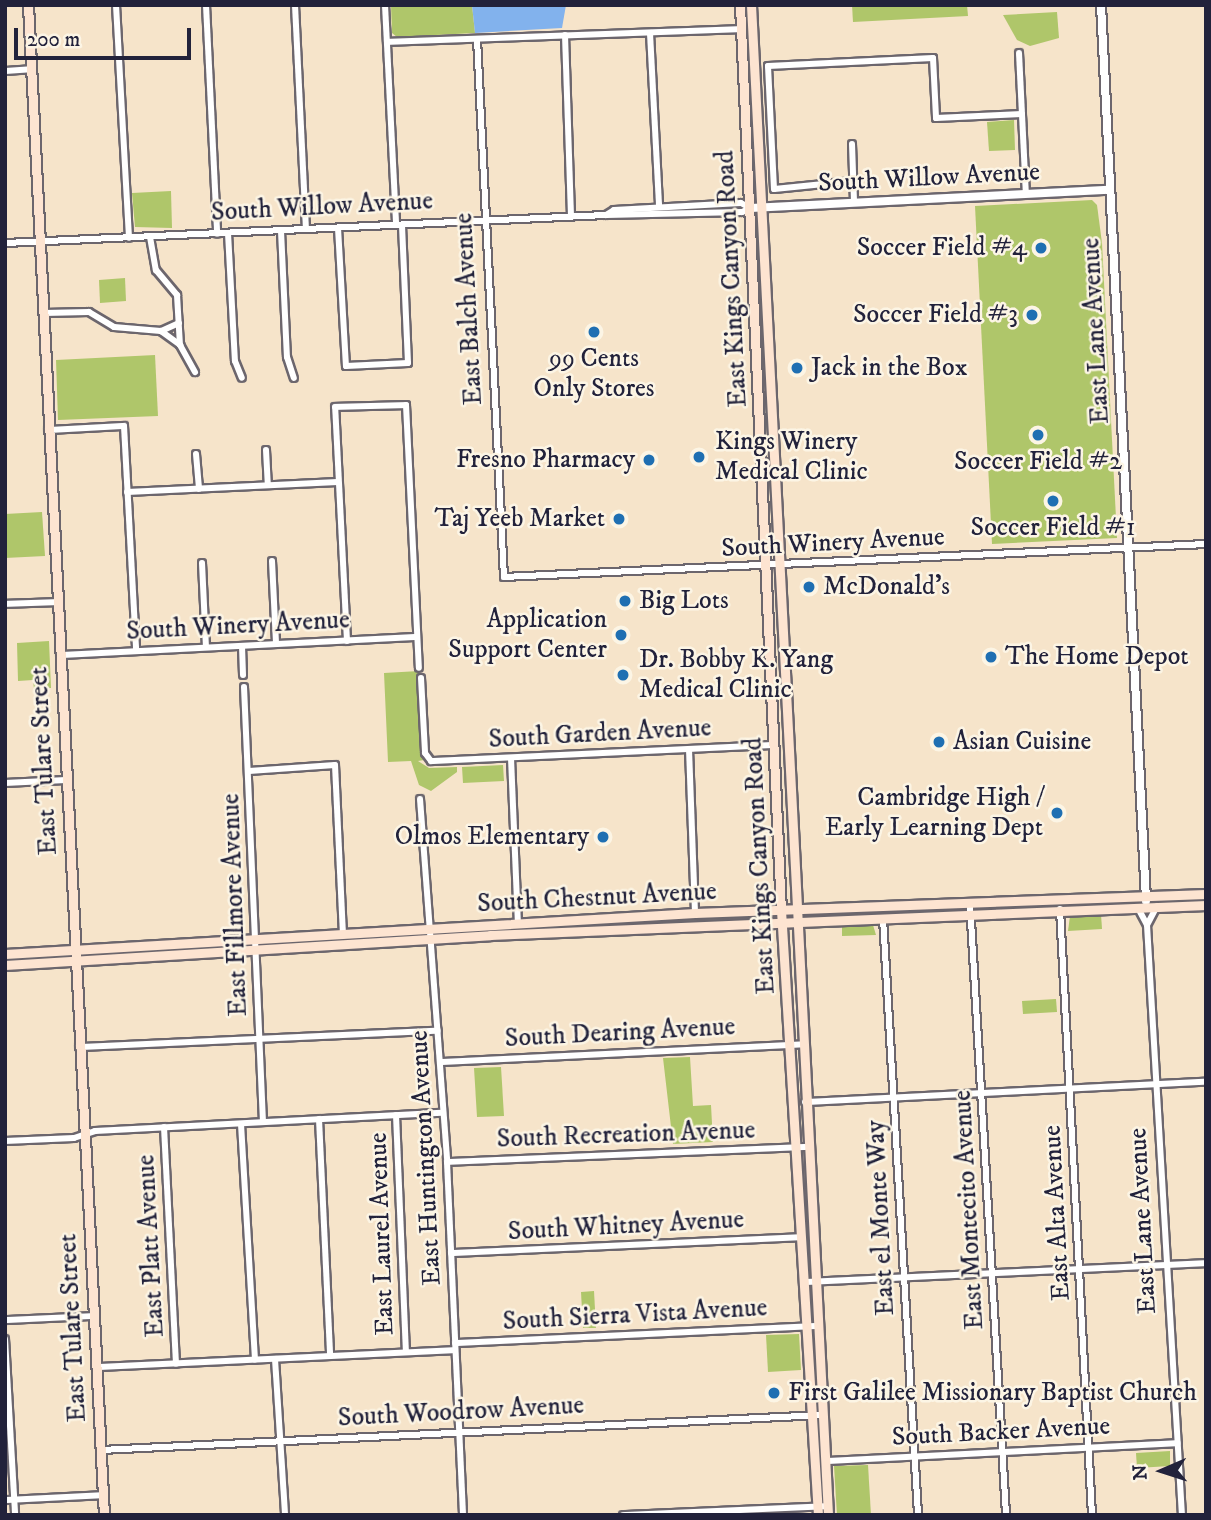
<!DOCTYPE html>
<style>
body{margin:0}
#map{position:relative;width:1211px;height:1520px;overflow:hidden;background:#f6e4ca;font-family:"IM FELL DW Pica",serif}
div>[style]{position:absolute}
.green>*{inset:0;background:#afc66a}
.water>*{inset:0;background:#82b2ed}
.roads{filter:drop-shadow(2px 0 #6c666d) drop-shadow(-2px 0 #6c666d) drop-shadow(0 2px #6c666d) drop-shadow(0 -2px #6c666d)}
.minor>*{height:6px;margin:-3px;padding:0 3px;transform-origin:3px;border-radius:3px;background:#fff}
.tertiary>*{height:8px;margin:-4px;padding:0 4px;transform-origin:4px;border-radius:4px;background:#fff}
.secondary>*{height:9px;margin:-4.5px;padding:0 4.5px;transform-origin:4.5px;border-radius:4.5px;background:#fde4d1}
.dots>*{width:19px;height:19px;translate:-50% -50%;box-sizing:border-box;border:4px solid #fcf5e5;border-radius:50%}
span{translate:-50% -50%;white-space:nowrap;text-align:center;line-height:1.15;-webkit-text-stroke:5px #fcf5e5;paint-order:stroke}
.street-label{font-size:26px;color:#22223b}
.poi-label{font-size:26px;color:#22223b}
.right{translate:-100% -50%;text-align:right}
.left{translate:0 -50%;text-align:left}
.frame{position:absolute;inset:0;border:7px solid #22223b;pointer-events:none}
.north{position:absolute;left:1127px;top:1436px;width:70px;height:70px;-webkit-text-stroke:5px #fcf5e5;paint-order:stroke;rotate:267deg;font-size:19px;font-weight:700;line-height:28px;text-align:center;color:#22223b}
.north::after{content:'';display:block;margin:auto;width:24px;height:32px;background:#22223b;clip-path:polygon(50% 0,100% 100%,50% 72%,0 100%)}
.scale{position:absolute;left:14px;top:28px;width:177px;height:32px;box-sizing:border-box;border:4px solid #22223b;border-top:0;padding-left:9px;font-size:21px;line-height:24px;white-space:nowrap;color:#22223b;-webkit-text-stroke:5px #fcf5e5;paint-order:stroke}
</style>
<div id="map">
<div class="green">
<i style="clip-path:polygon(391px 5px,472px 5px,475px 33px,397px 37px,392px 33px)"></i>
<i style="clip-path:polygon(852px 5px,967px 5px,968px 16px,853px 22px)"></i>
<i style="clip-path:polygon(1057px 12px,1059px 38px,1030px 46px,1017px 40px,1003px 15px)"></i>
<i style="clip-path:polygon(1014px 120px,1015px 150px,989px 151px,987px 122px)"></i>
<i style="clip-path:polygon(171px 191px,172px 228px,135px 227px,132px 193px)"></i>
<i style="clip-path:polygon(1092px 200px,1097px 205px,1102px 243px,1117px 538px,992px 544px,975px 206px)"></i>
<i style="clip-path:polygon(125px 278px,126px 301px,100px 303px,99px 280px)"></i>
<i style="clip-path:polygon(155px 355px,158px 416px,58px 420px,56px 360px)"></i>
<i style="clip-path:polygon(42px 512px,45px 556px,5px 558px,5px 514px)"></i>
<i style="clip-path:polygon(49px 641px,51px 688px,34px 689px,33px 680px,18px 681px,17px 643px)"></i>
<i style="clip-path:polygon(419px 671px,424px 760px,418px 761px,429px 768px,457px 767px,457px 772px,431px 791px,419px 785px,411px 761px,388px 762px,384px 673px)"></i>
<i style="clip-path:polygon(503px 765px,504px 781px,463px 783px,462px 767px)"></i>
<i style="clip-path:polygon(1101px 914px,1102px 929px,1068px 931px,1070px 916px)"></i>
<i style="clip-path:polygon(873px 925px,876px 935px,842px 936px,842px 927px)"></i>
<i style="clip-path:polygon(1056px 999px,1057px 1012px,1023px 1014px,1022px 1001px)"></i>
<i style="clip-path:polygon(690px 1057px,693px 1106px,711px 1105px,713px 1142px,673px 1144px,663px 1058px)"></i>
<i style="clip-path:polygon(501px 1067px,504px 1116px,477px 1117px,474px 1068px)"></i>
<i style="clip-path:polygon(594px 1291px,596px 1328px,583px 1328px,581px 1292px)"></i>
<i style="clip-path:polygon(799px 1334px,801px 1370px,768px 1372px,766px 1335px)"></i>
<i style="clip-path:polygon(1170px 1451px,1170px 1466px,1137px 1468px,1136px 1453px)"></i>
<i style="clip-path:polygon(868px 1465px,871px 1515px,837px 1515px,834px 1466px)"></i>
</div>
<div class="water">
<i style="clip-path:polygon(472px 5px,566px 5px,562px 28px,475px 33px)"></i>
</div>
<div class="roads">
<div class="minor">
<i style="left:116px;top:5px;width:233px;rotate:86.8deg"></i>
<i style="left:206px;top:5px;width:229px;rotate:87.2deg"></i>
<i style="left:295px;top:5px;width:224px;rotate:87.2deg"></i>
<i style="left:385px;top:5px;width:220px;rotate:87.1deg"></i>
<i style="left:650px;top:33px;width:174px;rotate:87deg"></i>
<i style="left:565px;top:35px;width:182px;rotate:88.1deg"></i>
<i style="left:477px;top:39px;width:539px;rotate:87.13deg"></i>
<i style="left:504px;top:577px;width:703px;rotate:-2.69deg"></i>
<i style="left:387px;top:42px;width:354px;rotate:-2.1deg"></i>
<i style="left:1019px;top:53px;width:141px;rotate:87.2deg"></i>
<i style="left:5px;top:71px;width:26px;rotate:-4deg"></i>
<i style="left:852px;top:144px;width:58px;rotate:88deg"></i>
<i style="left:853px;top:181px;width:79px;rotate:174.2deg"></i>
<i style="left:774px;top:189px;width:123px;rotate:-92.8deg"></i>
<i style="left:768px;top:66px;width:165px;rotate:-2.8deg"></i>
<i style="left:933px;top:58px;width:60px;rotate:87.1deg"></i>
<i style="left:936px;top:118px;width:86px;rotate:-2.7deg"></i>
<i style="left:741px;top:203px;width:10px;rotate:29deg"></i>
<i style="left:750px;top:208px;width:9px;rotate:153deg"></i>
<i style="left:742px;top:212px;width:136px;rotate:178.7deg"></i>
<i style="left:606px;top:215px;width:9px;rotate:-32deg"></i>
<i style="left:614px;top:210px;width:127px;rotate:-3.2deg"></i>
<i style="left:338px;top:228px;width:138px;rotate:86.7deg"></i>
<i style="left:346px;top:366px;width:62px;rotate:-2.8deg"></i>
<i style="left:408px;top:363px;width:138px;rotate:-92.5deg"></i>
<i style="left:281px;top:231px;width:126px;rotate:87.3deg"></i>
<i style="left:287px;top:357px;width:22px;rotate:72deg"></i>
<i style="left:228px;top:233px;width:128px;rotate:86.9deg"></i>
<i style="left:235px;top:361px;width:18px;rotate:68deg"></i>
<i style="left:150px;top:237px;width:34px;rotate:80deg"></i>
<i style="left:156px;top:270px;width:33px;rotate:50deg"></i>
<i style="left:177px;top:295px;width:50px;rotate:86.6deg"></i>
<i style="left:180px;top:345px;width:31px;rotate:61deg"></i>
<i style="left:5px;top:243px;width:602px;rotate:-2.67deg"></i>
<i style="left:44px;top:313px;width:45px;rotate:-1.3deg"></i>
<i style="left:89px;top:312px;width:29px;rotate:31deg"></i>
<i style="left:114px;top:327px;width:47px;rotate:4.9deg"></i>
<i style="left:179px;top:323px;width:20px;rotate:156deg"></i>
<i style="left:161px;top:331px;width:24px;rotate:36deg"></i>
<i style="left:48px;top:430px;width:76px;rotate:-3deg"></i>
<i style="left:124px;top:426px;width:224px;rotate:86.9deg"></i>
<i style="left:266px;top:450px;width:35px;rotate:87deg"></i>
<i style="left:196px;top:454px;width:35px;rotate:85deg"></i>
<i style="left:127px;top:492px;width:211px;rotate:-2.7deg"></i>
<i style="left:272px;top:561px;width:83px;rotate:87.2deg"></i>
<i style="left:202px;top:563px;width:84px;rotate:87.3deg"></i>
<i style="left:5px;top:604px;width:52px;rotate:-2.2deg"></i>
<i style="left:347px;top:641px;width:234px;rotate:-92.9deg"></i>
<i style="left:335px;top:407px;width:71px;rotate:-1.6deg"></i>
<i style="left:406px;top:405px;width:263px;rotate:87.2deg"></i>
<i style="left:242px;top:646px;width:29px;rotate:88deg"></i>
<i style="left:60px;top:655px;width:357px;rotate:-2.9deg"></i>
<i style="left:421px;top:678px;width:75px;rotate:86.9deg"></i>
<i style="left:425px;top:753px;width:10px;rotate:53deg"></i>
<i style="left:431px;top:761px;width:344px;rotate:-2.7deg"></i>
<i style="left:244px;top:687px;width:435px;rotate:87.5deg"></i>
<i style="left:689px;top:749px;width:164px;rotate:87.9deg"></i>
<i style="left:511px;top:758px;width:167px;rotate:87.6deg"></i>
<i style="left:249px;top:771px;width:86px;rotate:-4deg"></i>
<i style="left:335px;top:765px;width:168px;rotate:87.3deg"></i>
<i style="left:5px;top:783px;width:61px;rotate:-2.8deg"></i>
<i style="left:420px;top:799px;width:364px;rotate:85.7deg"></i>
<i style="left:447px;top:1162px;width:353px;rotate:87.4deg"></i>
<i style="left:970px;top:903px;width:613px;rotate:86.63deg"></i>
<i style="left:1138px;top:908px;width:19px;rotate:62deg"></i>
<i style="left:1147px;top:925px;width:591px;rotate:86.61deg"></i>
<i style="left:1060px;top:909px;width:607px;rotate:86.98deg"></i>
<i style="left:883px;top:918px;width:598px;rotate:86.64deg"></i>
<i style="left:1147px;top:925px;width:21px;rotate:-62deg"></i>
<i style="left:79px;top:1047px;width:359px;rotate:-2.6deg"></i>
<i style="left:440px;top:1062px;width:362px;rotate:-2.8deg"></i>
<i style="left:805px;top:1102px;width:401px;rotate:-2.9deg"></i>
<i style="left:396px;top:1115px;width:237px;rotate:87.6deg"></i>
<i style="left:319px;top:1119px;width:237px;rotate:87.3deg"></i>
<i style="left:241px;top:1124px;width:236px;rotate:86.6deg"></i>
<i style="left:164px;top:1127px;width:237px;rotate:87.1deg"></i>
<i style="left:5px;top:1141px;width:69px;rotate:-2.5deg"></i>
<i style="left:74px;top:1138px;width:22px;rotate:-18deg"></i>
<i style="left:95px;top:1131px;width:347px;rotate:-3deg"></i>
<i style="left:447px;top:1162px;width:360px;rotate:-2.4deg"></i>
<i style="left:451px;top:1253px;width:351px;rotate:-2.6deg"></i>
<i style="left:804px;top:1282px;width:402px;rotate:-2.7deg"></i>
<i style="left:5px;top:1320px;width:88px;rotate:-2.6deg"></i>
<i style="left:5px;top:1339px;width:176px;rotate:86.7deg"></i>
<i style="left:455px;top:1343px;width:363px;rotate:-2.7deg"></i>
<i style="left:275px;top:1359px;width:156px;rotate:86.3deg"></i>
<i style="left:97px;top:1367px;width:358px;rotate:-2.7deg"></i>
<i style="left:101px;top:1450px;width:723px;rotate:-2.78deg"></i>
<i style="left:826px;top:1461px;width:352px;rotate:-2.9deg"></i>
<i style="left:5px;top:1500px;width:98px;rotate:-2.9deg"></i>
<i style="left:623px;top:1515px;width:205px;rotate:-2.5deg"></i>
</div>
<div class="tertiary">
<i style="left:1101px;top:5px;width:897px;rotate:87.12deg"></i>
<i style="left:750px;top:208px;width:360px;rotate:-2.9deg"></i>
</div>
<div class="secondary">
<i style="left:28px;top:5px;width:1512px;rotate:87.12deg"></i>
<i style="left:740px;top:5px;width:906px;rotate:87.41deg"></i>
<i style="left:781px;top:910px;width:606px;rotate:86.5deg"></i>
<i style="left:751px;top:5px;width:1512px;rotate:87.08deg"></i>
<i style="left:5px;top:954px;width:691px;rotate:-3.4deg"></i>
<i style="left:695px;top:913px;width:511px;rotate:-2.13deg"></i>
<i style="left:5px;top:965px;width:486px;rotate:-3.5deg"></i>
<i style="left:490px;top:935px;width:717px;rotate:-2.4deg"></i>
</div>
</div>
<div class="dots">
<i style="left:1041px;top:248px;background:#1f6fb2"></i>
<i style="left:1032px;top:315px;background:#1f6fb2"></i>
<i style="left:594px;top:332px;background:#1f6fb2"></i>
<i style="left:797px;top:368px;background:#1f6fb2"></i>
<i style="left:1038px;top:435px;background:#1f6fb2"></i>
<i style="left:699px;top:457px;background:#1f6fb2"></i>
<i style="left:649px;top:460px;background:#1f6fb2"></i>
<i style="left:1053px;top:501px;background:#1f6fb2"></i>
<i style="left:619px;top:519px;background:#1f6fb2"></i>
<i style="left:809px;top:587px;background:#1f6fb2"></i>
<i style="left:625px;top:601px;background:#1f6fb2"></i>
<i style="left:621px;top:635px;background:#1f6fb2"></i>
<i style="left:991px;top:657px;background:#1f6fb2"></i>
<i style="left:623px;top:675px;background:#1f6fb2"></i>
<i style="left:939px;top:742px;background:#1f6fb2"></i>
<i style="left:1057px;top:813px;background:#1f6fb2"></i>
<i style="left:603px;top:837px;background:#1f6fb2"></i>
<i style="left:774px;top:1393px;background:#1f6fb2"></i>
</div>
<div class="street-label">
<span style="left:929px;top:178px;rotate:-3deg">South Willow Avenue</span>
<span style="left:322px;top:207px;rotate:-3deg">South Willow Avenue</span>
<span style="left:732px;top:279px;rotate:-93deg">East Kings Canyon Road</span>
<span style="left:469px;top:309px;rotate:-93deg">East Balch Avenue</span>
<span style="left:1096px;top:331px;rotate:-93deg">East Lane Avenue</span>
<span style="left:833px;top:543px;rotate:-3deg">South Winery Avenue</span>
<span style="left:238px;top:626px;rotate:-3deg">South Winery Avenue</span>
<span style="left:600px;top:734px;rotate:-3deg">South Garden Avenue</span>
<span style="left:44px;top:761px;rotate:-93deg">East Tulare Street</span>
<span style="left:760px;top:866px;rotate:-93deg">East Kings Canyon Road</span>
<span style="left:597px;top:898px;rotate:-3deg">South Chestnut Avenue</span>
<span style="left:235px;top:905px;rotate:-92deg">East Fillmore Avenue</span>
<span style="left:620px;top:1033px;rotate:-3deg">South Dearing Avenue</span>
<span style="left:626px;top:1135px;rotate:-2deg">South Recreation Avenue</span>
<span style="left:426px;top:1158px;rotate:-93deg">East Huntington Avenue</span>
<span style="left:969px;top:1210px;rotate:-93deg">East Montecito Avenue</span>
<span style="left:1057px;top:1213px;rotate:-93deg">East Alta Avenue</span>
<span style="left:881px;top:1218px;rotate:-93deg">East el Monte Way</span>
<span style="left:1143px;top:1221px;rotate:-93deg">East Lane Avenue</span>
<span style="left:626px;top:1226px;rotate:-3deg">South Whitney Avenue</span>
<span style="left:382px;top:1234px;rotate:-92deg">East Laurel Avenue</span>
<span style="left:151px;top:1246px;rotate:-93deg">East Platt Avenue</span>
<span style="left:635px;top:1315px;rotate:-3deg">South Sierra Vista Avenue</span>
<span style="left:73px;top:1328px;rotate:-93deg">East Tulare Street</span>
<span style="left:461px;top:1412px;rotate:-3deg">South Woodrow Avenue</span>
<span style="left:1001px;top:1432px;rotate:-3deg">South Backer Avenue</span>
</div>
<div class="poi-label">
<span class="right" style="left:1027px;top:248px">Soccer Field #4</span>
<span class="right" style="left:1018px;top:315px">Soccer Field #3</span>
<span style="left:594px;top:374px">99 Cents<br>Only Stores</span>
<span class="left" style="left:811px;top:368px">Jack in the Box</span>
<span class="left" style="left:715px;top:457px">Kings Winery<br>Medical Clinic</span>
<span class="right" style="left:635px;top:460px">Fresno Pharmacy</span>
<span style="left:1038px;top:462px">Soccer Field #2</span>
<span class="right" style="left:605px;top:519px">Taj Yeeb Market</span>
<span style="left:1053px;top:528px">Soccer Field #1</span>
<span class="left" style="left:823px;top:587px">McDonald's</span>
<span class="left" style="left:639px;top:601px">Big Lots</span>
<span class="right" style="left:607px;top:635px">Application<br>Support Center</span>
<span class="left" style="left:1005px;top:657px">The Home Depot</span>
<span class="left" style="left:639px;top:675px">Dr. Bobby K. Yang<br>Medical Clinic</span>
<span class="left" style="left:953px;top:742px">Asian Cuisine</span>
<span class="right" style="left:1043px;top:813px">Cambridge High /<br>Early Learning Dept</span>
<span class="right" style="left:589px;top:837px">Olmos Elementary</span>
<span class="left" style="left:788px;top:1393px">First Galilee Missionary Baptist Church</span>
</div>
<div class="frame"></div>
<div class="north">N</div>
<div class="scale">200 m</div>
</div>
